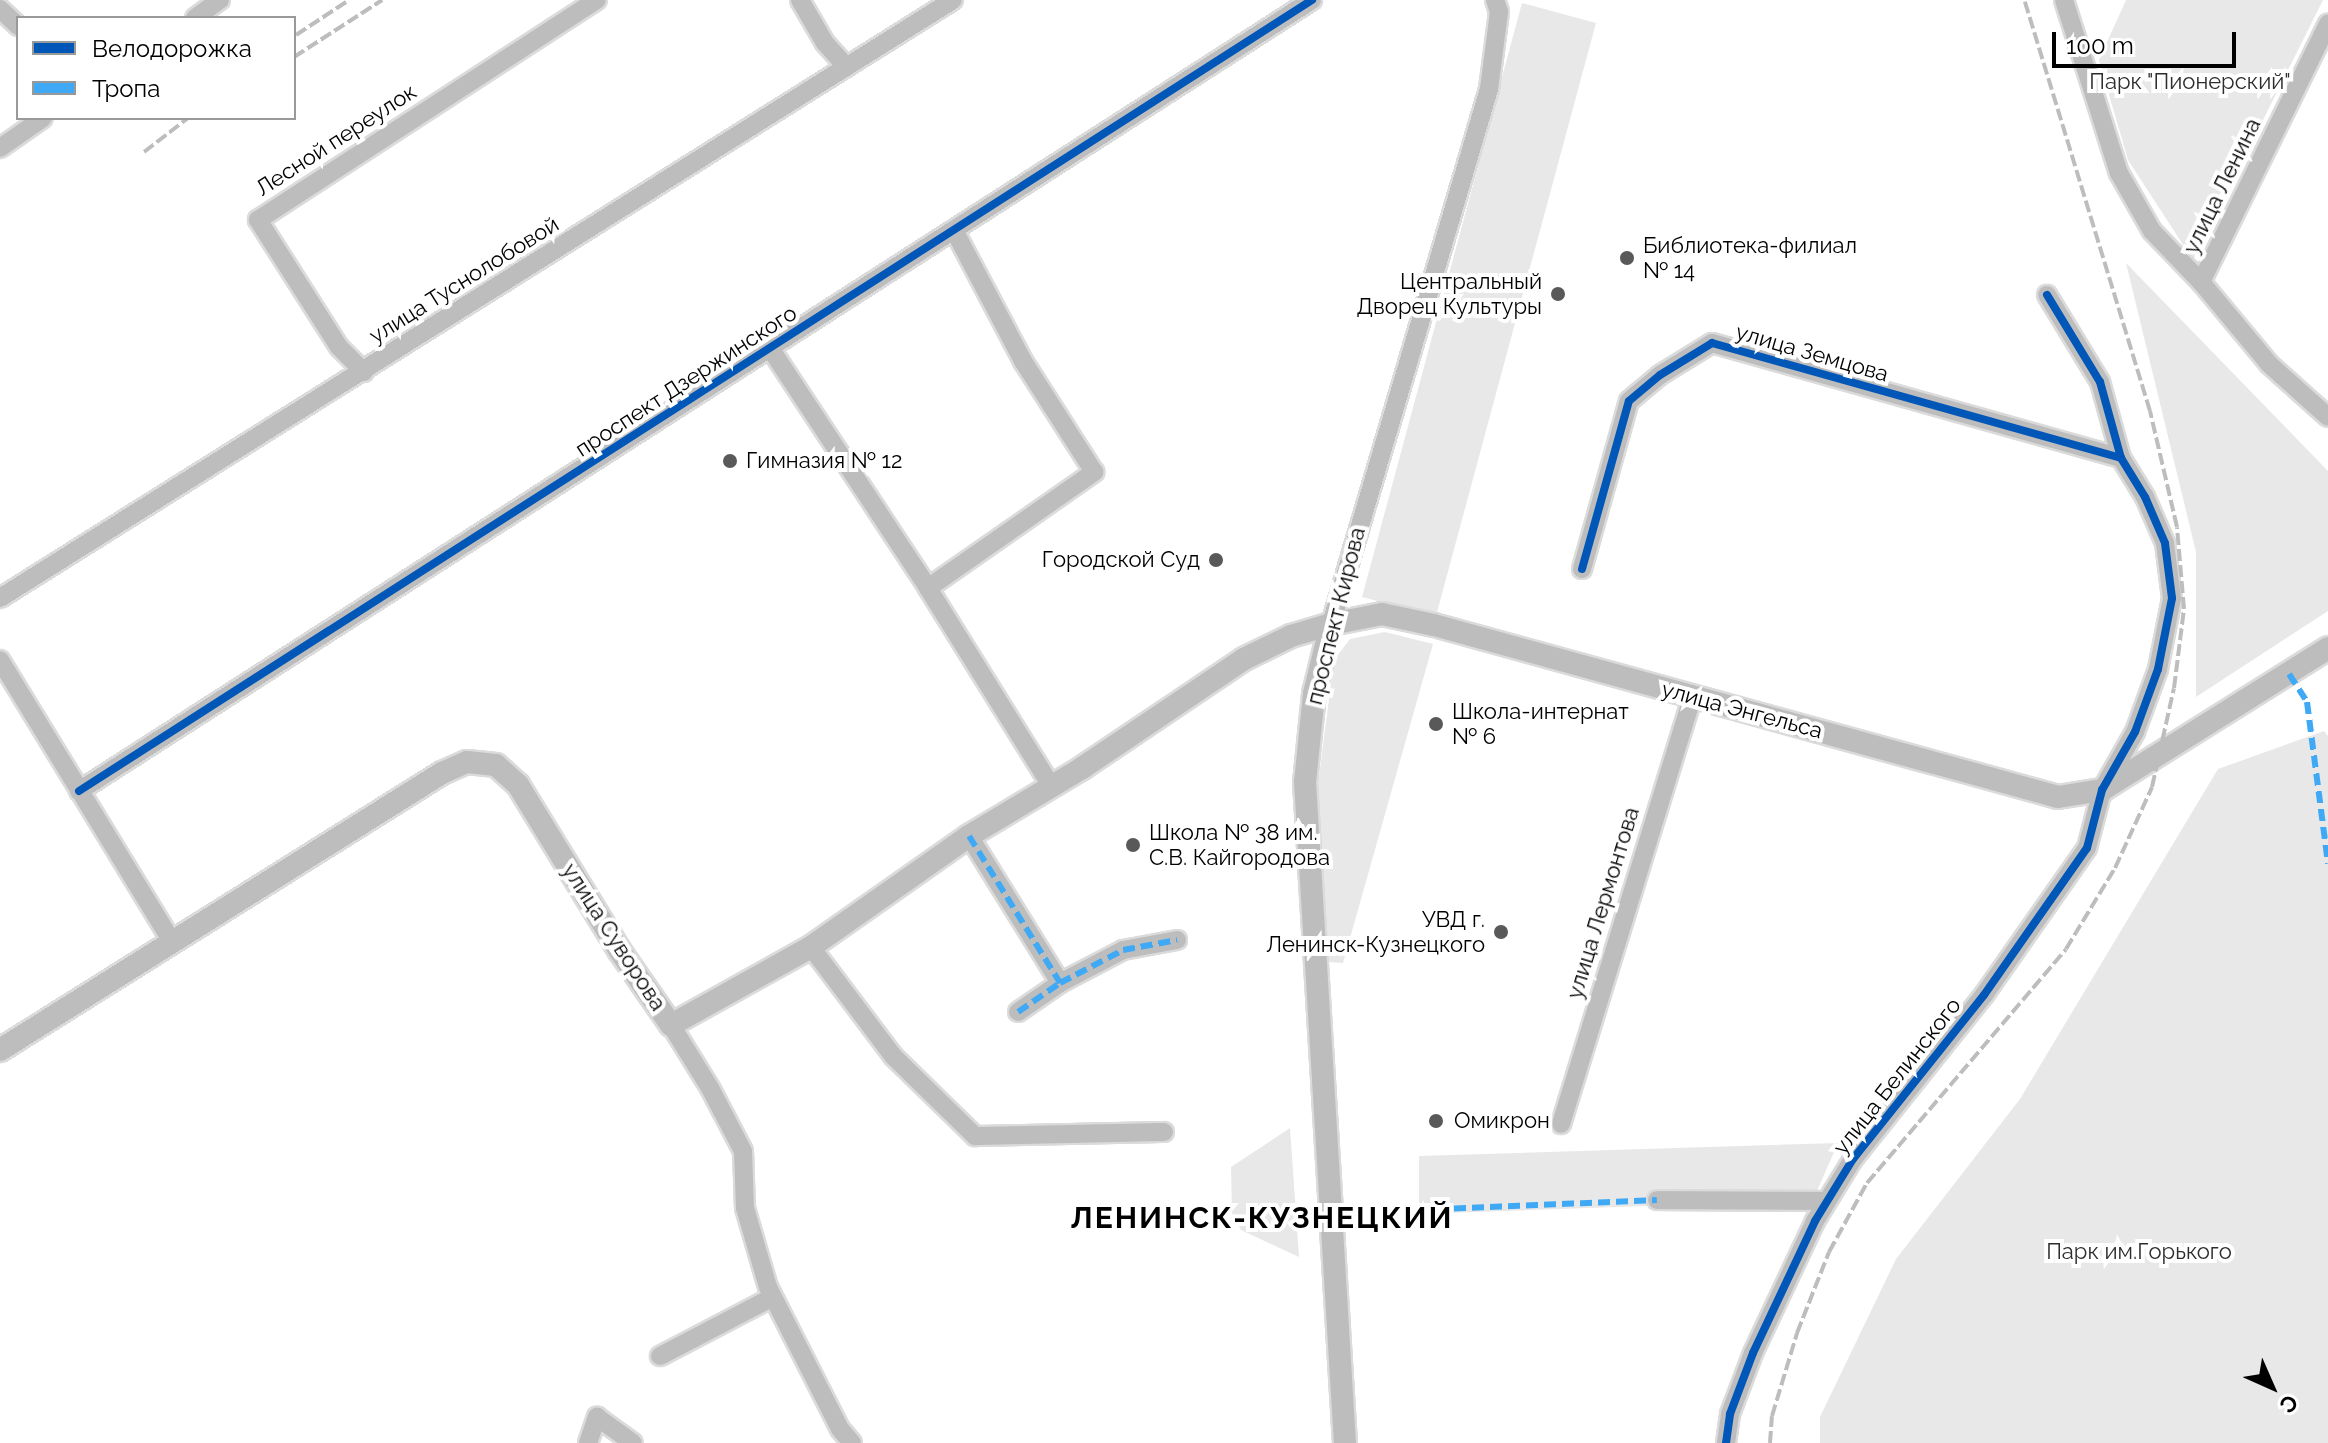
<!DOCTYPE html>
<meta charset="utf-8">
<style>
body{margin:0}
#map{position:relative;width:2328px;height:1443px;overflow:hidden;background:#fff;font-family:Raleway,sans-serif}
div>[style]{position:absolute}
.green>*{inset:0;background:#e8e8e8}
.roads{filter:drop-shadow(2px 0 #dbdbdb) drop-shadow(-2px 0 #dbdbdb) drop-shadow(0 2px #dbdbdb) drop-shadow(0 -2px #dbdbdb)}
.minor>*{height:18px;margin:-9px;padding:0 9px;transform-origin:9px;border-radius:9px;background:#bdbdbd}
.major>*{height:22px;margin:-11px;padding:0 11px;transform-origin:11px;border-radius:11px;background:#bdbdbd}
.rail>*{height:4px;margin-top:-2px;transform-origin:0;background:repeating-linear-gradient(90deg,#bdbdbd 0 12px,transparent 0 16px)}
.quiet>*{height:6px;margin-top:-3px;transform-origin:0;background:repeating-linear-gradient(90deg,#3fa9f5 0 12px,transparent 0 18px)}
.cycleway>*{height:8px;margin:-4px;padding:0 4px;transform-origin:4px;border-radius:4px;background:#0057b8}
.dots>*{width:22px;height:22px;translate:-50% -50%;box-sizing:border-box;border:4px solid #fff;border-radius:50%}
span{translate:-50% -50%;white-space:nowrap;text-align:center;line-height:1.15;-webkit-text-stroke:8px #fff;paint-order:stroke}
.park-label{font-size:22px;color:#2d2d2d}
.street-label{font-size:22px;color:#000}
.poi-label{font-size:22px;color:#000}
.left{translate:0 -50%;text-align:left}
.right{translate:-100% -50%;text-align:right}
.district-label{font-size:30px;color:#000;font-weight:700;letter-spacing:2px}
.legend{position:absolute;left:16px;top:16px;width:280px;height:104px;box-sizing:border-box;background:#fff;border:2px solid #999;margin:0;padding:10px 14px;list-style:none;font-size:24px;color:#000}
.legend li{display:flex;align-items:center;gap:16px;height:40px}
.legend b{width:40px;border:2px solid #999}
.north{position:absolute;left:2232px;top:1347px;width:80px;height:80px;-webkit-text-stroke:6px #fff;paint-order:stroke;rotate:135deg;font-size:22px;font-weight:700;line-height:32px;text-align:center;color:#000}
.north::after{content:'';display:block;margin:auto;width:28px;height:36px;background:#000;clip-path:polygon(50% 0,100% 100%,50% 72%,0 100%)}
.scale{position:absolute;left:2052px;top:32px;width:184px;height:36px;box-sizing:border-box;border:4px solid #000;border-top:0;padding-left:10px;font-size:24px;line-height:28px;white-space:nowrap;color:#000;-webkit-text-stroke:6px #fff;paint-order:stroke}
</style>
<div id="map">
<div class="green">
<i style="clip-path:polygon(2126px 0,2323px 0,2193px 260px,2128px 160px,2099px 60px)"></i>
<i style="clip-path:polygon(1522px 3px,1596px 23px,1436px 616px,1362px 597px)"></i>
<i style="clip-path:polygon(2126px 263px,2328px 471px,2328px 611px,2196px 697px,2196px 552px)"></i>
<i style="clip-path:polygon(1385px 632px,1433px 644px,1343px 963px,1328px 962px,1317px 792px,1334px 660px,1350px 639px)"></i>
<i style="clip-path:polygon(2324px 731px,2328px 736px,2328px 1443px,1820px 1443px,1820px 1417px,1896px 1259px,2020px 1099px,2218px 769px)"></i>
<i style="clip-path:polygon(1290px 1128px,1299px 1257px,1241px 1230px,1232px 1213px,1231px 1167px)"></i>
<i style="clip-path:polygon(1838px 1143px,1813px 1200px,1419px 1214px,1419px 1156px)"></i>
</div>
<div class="roads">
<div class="minor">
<i style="left:800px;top:0;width:50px;rotate:59.8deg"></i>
<i style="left:825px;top:43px;width:31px;rotate:48deg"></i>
<i style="left:2064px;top:0;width:182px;rotate:72.4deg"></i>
<i style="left:2119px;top:173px;width:67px;rotate:60.4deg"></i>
<i style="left:2152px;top:231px;width:71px;rotate:46.1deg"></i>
<i style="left:2201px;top:282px;width:107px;rotate:50.3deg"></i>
<i style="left:2269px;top:364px;width:79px;rotate:41.9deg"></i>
<i style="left:0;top:9px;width:25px;rotate:43deg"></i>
<i style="left:195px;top:18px;width:31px;rotate:-36deg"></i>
<i style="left:0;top:148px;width:52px;rotate:-34.9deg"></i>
<i style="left:2201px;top:282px;width:288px;rotate:-63.8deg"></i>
<i style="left:770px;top:348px;width:287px;rotate:56.6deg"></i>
<i style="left:928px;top:588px;width:234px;rotate:58.1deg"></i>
<i style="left:364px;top:372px;width:35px;rotate:-135deg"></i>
<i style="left:339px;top:347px;width:151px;rotate:-122.5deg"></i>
<i style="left:258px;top:220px;width:404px;rotate:-33deg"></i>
<i style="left:1582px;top:569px;width:174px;rotate:-74.4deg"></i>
<i style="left:1629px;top:401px;width:40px;rotate:-40deg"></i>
<i style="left:1660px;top:375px;width:61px;rotate:-31.6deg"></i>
<i style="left:1712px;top:343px;width:425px;rotate:15.7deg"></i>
<i style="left:928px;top:588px;width:203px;rotate:-34.9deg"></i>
<i style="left:1094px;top:472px;width:132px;rotate:-122.6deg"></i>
<i style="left:1023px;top:361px;width:148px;rotate:-117.8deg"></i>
<i style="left:0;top:598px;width:1125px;rotate:-32.11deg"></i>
<i style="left:1331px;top:624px;width:558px;rotate:-73.55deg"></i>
<i style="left:1489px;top:89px;width:78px;rotate:-82.6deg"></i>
<i style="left:1499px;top:12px;width:13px;rotate:-108deg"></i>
<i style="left:0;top:660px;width:332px;rotate:58.6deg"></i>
<i style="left:79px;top:791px;width:1465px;rotate:-32.68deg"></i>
<i style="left:969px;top:836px;width:173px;rotate:58.2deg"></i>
<i style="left:811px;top:947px;width:136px;rotate:53deg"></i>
<i style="left:893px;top:1056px;width:115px;rotate:44.3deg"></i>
<i style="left:975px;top:1136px;width:189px;rotate:-1.2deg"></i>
<i style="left:1018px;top:1012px;width:51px;rotate:-34.6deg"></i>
<i style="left:1060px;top:983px;width:71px;rotate:-27.6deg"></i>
<i style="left:1123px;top:950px;width:55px;rotate:-10.5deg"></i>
<i style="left:671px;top:1025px;width:74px;rotate:58.2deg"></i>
<i style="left:710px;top:1088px;width:71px;rotate:62.4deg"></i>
<i style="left:743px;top:1151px;width:57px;rotate:88deg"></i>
<i style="left:745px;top:1208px;width:82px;rotate:73.8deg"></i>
<i style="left:768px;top:1287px;width:159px;rotate:63.1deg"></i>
<i style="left:840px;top:1429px;width:18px;rotate:49deg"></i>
<i style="left:1561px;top:1124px;width:447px;rotate:-72.9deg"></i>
<i style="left:1657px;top:1200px;width:170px;rotate:0.3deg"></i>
<i style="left:660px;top:1356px;width:127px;rotate:-27.6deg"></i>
<i style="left:588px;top:1443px;width:28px;rotate:-71deg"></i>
<i style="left:597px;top:1417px;width:44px;rotate:35.8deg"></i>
<i style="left:1726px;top:1443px;width:29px;rotate:-82deg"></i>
<i style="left:1730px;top:1414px;width:65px;rotate:-69.3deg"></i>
<i style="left:1753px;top:1353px;width:146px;rotate:-64.8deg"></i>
<i style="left:1815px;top:1221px;width:73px;rotate:-58.5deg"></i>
<i style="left:1853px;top:1159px;width:210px;rotate:-51.4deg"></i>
<i style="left:1984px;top:995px;width:179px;rotate:-55deg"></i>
<i style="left:2087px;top:848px;width:60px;rotate:-75.5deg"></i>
<i style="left:2102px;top:790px;width:67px;rotate:-60.4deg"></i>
<i style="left:2135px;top:732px;width:67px;rotate:-69.9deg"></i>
<i style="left:2158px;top:669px;width:72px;rotate:-78.8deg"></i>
<i style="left:2172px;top:598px;width:55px;rotate:-97.3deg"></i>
<i style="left:2165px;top:543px;width:50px;rotate:-113.5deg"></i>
<i style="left:2145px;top:497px;width:46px;rotate:-121.6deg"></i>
<i style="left:2121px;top:458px;width:79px;rotate:-105.4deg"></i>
<i style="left:2100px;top:382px;width:102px;rotate:-121.3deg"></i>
</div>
<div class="major">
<i style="left:1331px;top:624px;width:72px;rotate:103.7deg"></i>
<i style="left:1314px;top:694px;width:88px;rotate:95.8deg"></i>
<i style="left:1305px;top:782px;width:662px;rotate:86.54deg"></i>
<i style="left:0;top:1050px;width:522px;rotate:-32.08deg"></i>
<i style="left:442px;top:773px;width:27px;rotate:-24deg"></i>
<i style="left:467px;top:762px;width:29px;rotate:6deg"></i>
<i style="left:496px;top:765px;width:30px;rotate:42deg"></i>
<i style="left:518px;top:785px;width:193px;rotate:58.5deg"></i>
<i style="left:619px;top:950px;width:91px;rotate:55.3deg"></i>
<i style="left:671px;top:1025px;width:160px;rotate:-29.1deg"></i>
<i style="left:811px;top:947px;width:193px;rotate:-35.1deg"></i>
<i style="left:969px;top:836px;width:132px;rotate:-31deg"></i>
<i style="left:1082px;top:768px;width:195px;rotate:-33.9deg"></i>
<i style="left:1244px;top:659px;width:52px;rotate:-26.1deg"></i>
<i style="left:1291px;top:636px;width:42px;rotate:-16.7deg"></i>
<i style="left:1331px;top:624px;width:52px;rotate:-11.1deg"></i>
<i style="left:1382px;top:614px;width:53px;rotate:11.9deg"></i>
<i style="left:1434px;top:625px;width:647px;rotate:15.41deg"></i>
<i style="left:2058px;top:797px;width:45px;rotate:-9deg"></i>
<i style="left:2102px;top:790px;width:267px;rotate:-32.1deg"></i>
</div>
</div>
<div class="rail">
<i style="left:296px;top:35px;width:64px;rotate:-33.4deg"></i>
<i style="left:294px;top:57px;width:105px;rotate:-32.9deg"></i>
<i style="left:144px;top:152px;width:56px;rotate:-37.7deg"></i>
<i style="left:1770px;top:1443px;width:27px;rotate:-86deg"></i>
<i style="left:1772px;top:1416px;width:87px;rotate:-73.2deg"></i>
<i style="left:1797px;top:1333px;width:87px;rotate:-68.4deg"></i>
<i style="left:1829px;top:1252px;width:79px;rotate:-61.2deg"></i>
<i style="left:1867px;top:1183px;width:307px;rotate:-49.6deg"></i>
<i style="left:2066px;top:949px;width:95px;rotate:-58.8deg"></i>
<i style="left:2115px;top:868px;width:89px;rotate:-65.4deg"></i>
<i style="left:2152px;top:787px;width:101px;rotate:-77.5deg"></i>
<i style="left:2174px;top:688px;width:80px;rotate:-82.8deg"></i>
<i style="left:2184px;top:609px;width:82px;rotate:-94.9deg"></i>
<i style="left:2177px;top:527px;width:119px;rotate:-103.1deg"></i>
<i style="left:2150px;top:411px;width:430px;rotate:-107deg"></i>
</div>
<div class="quiet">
<i style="left:2289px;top:674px;width:33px;rotate:57deg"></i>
<i style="left:2307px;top:702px;width:163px;rotate:82.6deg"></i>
<i style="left:969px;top:836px;width:173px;rotate:58.2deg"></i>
<i style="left:1018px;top:1012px;width:51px;rotate:-34.6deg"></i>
<i style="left:1060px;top:983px;width:71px;rotate:-27.6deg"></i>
<i style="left:1123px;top:950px;width:55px;rotate:-10.5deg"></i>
<i style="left:1418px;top:1210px;width:239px;rotate:-2.4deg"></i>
</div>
<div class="cycleway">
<i style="left:1582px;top:569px;width:174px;rotate:-74.4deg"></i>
<i style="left:1629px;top:401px;width:40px;rotate:-40deg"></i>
<i style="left:1660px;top:375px;width:61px;rotate:-31.6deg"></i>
<i style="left:1712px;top:343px;width:425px;rotate:15.7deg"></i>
<i style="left:79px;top:791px;width:1465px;rotate:-32.68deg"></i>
<i style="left:1726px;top:1443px;width:29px;rotate:-82deg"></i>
<i style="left:1730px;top:1414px;width:65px;rotate:-69.3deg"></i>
<i style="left:1753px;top:1353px;width:146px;rotate:-64.8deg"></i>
<i style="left:1815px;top:1221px;width:73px;rotate:-58.5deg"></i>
<i style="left:1853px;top:1159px;width:210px;rotate:-51.4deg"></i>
<i style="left:1984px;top:995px;width:179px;rotate:-55deg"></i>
<i style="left:2087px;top:848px;width:60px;rotate:-75.5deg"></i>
<i style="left:2102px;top:790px;width:67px;rotate:-60.4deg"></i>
<i style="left:2135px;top:732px;width:67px;rotate:-69.9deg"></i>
<i style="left:2158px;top:669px;width:72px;rotate:-78.8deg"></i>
<i style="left:2172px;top:598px;width:55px;rotate:-97.3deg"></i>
<i style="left:2165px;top:543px;width:50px;rotate:-113.5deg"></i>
<i style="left:2145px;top:497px;width:46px;rotate:-121.6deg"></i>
<i style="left:2121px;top:458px;width:79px;rotate:-105.4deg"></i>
<i style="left:2100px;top:382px;width:102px;rotate:-121.3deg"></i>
</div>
<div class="dots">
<i style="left:1627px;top:258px;background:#595959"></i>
<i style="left:1558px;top:294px;background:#595959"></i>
<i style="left:730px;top:461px;background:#595959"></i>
<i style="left:1216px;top:560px;background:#595959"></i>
<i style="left:1436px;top:724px;background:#595959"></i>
<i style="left:1133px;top:845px;background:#595959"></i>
<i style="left:1501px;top:932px;background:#595959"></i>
<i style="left:1436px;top:1121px;background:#595959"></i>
</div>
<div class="park-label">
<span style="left:2190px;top:82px">Парк "Пионерский"</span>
<span style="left:2139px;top:1252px">Парк им.Горького</span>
</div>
<div class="street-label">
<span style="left:336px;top:140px;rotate:-33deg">Лесной переулок</span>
<span style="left:2222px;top:186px;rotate:-64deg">улица Ленина</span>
<span style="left:464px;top:280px;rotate:-32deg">улица Туснолобовой</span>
<span style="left:1812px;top:353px;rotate:16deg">улица Земцова</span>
<span style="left:686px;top:381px;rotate:-33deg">проспект Дзержинского</span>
<span style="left:1336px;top:616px;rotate:-76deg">проспект Кирова</span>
<span style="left:1742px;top:710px;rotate:15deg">улица Энгельса</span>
<span style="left:1603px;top:903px;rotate:-73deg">улица Лермонтова</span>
<span style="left:614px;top:937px;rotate:57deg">улица Суворова</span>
<span style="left:1897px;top:1076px;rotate:-52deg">улица Белинского</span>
</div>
<div class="poi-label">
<span class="left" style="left:1643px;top:258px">Библиотека-филиал<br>№ 14</span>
<span class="right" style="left:1542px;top:294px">Центральный<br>Дворец Культуры</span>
<span class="left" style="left:746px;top:461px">Гимназия № 12</span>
<span class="right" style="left:1200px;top:560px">Городской Суд</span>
<span class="left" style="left:1452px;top:724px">Школа-интернат<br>№ 6</span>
<span class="left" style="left:1149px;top:845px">Школа № 38 им.<br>С.В. Кайгородова</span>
<span class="right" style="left:1485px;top:932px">УВД г.<br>Ленинск-Кузнецкого</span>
<span class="left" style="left:1454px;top:1121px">Омикрон</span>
</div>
<div class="district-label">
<span style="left:1262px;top:1218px">ЛЕНИНСК-КУЗНЕЦКИЙ</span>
</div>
<ul class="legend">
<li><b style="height:10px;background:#0057b8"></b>Велодорожка</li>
<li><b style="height:10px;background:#3fa9f5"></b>Тропа</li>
</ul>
<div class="north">С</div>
<div class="scale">100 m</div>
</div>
